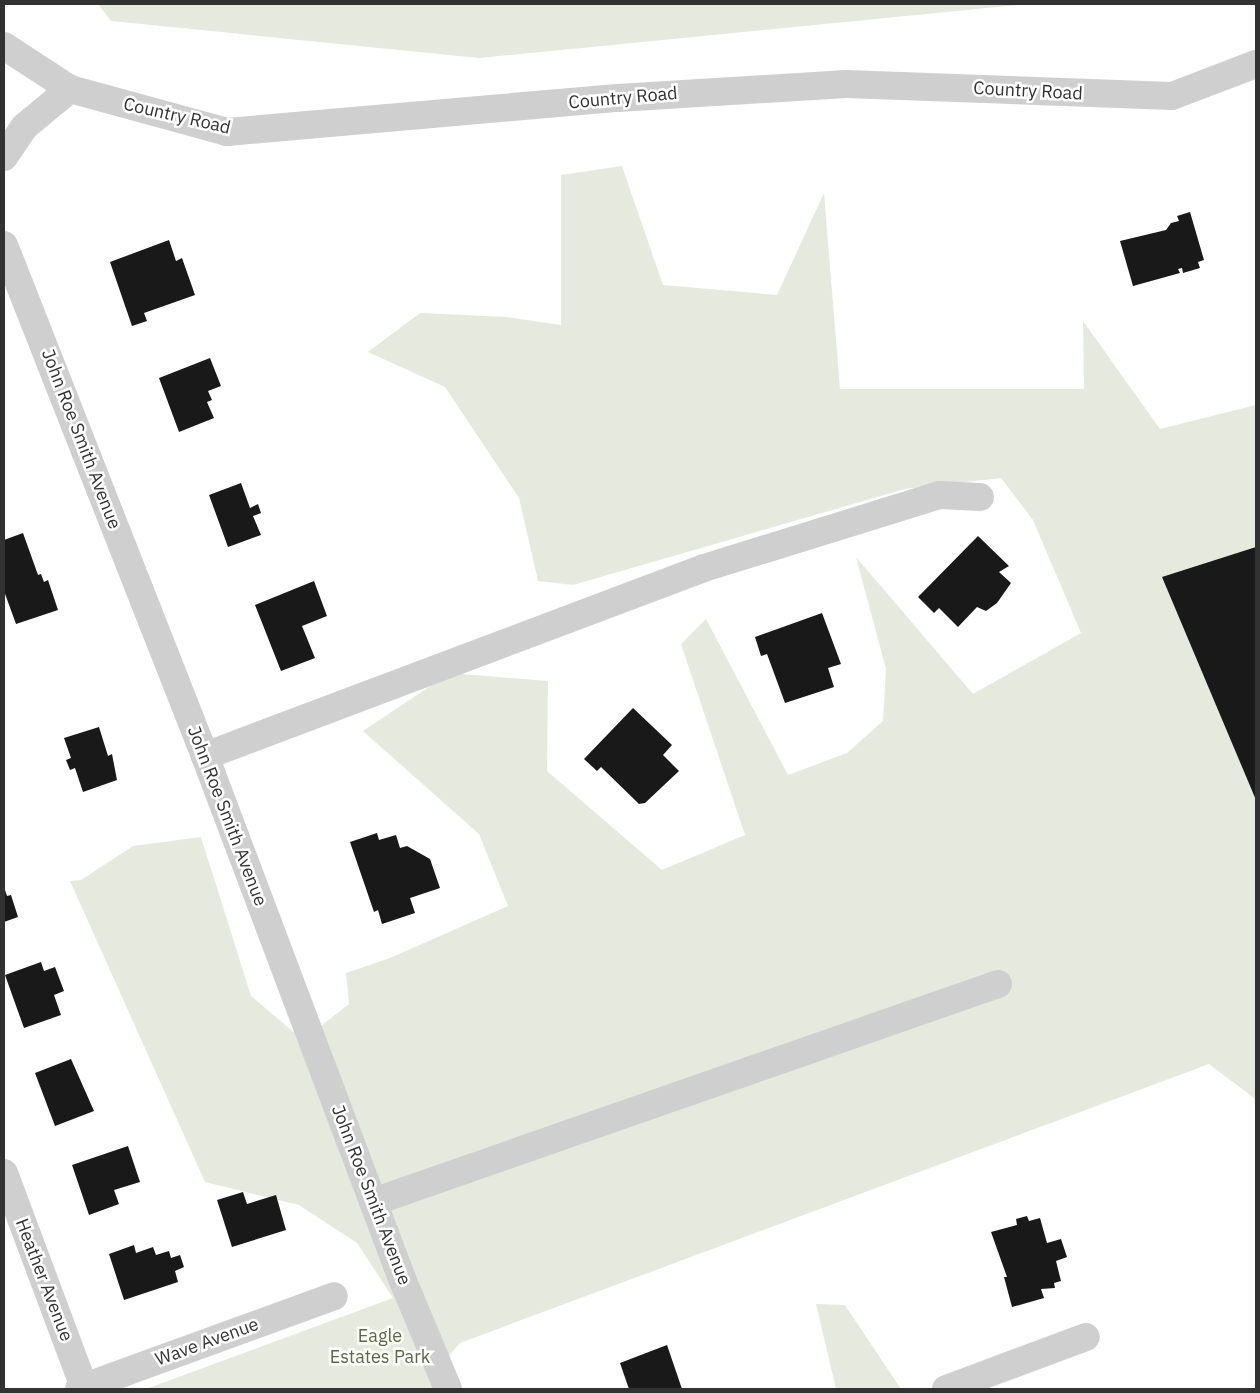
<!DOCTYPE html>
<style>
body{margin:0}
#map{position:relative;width:1260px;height:1393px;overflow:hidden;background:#fff;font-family:"IBM Plex Sans",sans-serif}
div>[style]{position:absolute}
.green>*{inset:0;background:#e6eade}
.building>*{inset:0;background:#191919}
.street>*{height:28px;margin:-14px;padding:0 14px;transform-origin:14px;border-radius:14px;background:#cfcfcf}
span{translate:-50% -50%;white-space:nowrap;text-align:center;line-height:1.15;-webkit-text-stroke:5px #fff;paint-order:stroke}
.street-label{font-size:18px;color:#323232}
.park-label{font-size:18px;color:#596a42}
.frame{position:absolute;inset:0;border:5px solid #323232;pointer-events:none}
</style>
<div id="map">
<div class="green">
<i style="clip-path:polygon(98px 4px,1028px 4px,479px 58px,111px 21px)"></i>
<i style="clip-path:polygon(622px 166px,663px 285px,777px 295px,824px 193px,840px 389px,1084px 389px,1083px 321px,1160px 429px,1256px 405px,1256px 1104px,1254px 1098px,1209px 1064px,460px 1343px,435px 1372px,441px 1389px,146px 1389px,393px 1298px,357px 1243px,299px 1205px,205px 1182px,70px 881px,81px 880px,133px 846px,201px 837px,251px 996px,303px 1040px,349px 1004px,346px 973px,390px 958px,508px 906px,479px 834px,363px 731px,450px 673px,548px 681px,547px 771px,662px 870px,745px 835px,681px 644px,706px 619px,788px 775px,847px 753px,883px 721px,886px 669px,856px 557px,973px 694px,1081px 633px,1033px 520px,1001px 478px,905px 489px,573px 585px,538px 581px,519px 498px,445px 387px,368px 352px,420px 313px,507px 317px,561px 325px,561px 175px)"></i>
<i style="clip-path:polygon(816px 1304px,845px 1305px,901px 1389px,836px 1389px)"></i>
</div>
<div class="building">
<i style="clip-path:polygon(1190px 212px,1204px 260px,1198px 262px,1200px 268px,1183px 273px,1182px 268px,1178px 269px,1180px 273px,1133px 286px,1120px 241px,1166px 230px,1171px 223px,1179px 221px,1177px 216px)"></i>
<i style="clip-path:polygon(169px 240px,176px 261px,182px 258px,195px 295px,144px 313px,147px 321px,132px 326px,110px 262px)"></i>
<i style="clip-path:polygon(210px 358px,221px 386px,208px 391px,212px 400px,207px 402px,214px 418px,179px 432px,159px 378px)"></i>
<i style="clip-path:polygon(241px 483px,250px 508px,258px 504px,261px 513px,253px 516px,261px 535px,228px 547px,209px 495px)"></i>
<i style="clip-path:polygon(23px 533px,38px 575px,41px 574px,44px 582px,48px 580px,58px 610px,16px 624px,4px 591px,4px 540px)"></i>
<i style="clip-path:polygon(978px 536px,1009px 566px,999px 572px,1011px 583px,997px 603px,986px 611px,977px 607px,958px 627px,939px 608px,934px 613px,918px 597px)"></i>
<i style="clip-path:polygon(1256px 547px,1256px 800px,1162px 577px)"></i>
<i style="clip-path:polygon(314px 581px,327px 616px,302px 626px,315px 658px,281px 671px,255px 605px)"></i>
<i style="clip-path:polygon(822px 613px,841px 664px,828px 668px,834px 687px,785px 703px,767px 654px,761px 656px,755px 637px)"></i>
<i style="clip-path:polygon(633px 708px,672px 745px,663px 755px,679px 771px,645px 803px,639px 804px,601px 767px,597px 771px,584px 759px)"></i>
<i style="clip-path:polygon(99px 727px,108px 756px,112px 754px,117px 780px,83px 792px,75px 768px,70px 770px,66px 760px,71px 758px,64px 738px)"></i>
<i style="clip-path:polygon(377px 833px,379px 840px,396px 835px,400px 848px,407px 846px,430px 859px,440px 888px,410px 898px,415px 913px,382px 924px,378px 910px,374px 912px,350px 842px)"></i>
<i style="clip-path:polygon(4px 887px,7px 896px,11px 895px,18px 917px,4px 922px)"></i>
<i style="clip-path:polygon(41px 962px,44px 971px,55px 967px,64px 991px,54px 995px,61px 1015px,24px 1028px,5px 975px)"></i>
<i style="clip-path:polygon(71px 1059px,94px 1111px,55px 1126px,35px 1073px)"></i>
<i style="clip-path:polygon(128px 1146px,140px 1182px,114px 1190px,119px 1204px,89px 1215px,72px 1165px)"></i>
<i style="clip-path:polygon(243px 1192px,247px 1204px,276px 1195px,286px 1230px,232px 1247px,217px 1200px)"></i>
<i style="clip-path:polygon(1027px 1216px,1029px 1221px,1040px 1218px,1047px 1243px,1061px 1239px,1067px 1257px,1056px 1261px,1061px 1281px,1054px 1283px,1055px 1288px,1041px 1289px,1044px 1298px,1012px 1307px,1004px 1277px,1007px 1277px,991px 1232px,1017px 1225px,1016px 1219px)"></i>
<i style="clip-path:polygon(134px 1245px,136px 1253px,153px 1247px,156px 1255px,169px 1251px,171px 1258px,180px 1255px,184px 1267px,175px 1271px,178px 1282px,124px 1300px,109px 1254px)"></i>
<i style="clip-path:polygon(667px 1345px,682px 1389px,629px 1389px,620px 1363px)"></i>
</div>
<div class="street">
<i style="left:4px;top:46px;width:79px;rotate:33.1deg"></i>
<i style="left:70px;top:89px;width:163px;rotate:15.3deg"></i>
<i style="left:227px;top:132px;width:392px;rotate:-5deg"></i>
<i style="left:618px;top:98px;width:228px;rotate:-3.5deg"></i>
<i style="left:846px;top:84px;width:326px;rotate:2.1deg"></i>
<i style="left:1172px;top:96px;width:90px;rotate:-20.9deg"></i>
<i style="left:4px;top:157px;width:36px;rotate:-56deg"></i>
<i style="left:24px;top:127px;width:60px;rotate:-39.6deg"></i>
<i style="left:4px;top:245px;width:549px;rotate:68.53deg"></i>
<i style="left:205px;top:756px;width:556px;rotate:69.35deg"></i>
<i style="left:401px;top:1276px;width:122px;rotate:67.4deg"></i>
<i style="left:205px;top:756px;width:533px;rotate:-20.64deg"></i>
<i style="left:704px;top:568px;width:247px;rotate:-17.2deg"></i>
<i style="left:940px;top:495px;width:40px;rotate:2.9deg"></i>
<i style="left:4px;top:1173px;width:228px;rotate:69.5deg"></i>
<i style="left:373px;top:1202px;width:662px;rotate:-19.23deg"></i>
<i style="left:79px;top:1389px;width:271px;rotate:-20deg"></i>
<i style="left:946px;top:1389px;width:149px;rotate:-20.4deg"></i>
</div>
<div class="street-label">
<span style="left:1028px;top:91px;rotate:3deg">Country Road</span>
<span style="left:623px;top:98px;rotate:-5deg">Country Road</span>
<span style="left:177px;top:116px;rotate:13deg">Country Road</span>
<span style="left:81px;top:439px;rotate:69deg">John Roe Smith Avenue</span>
<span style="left:227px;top:816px;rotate:69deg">John Roe Smith Avenue</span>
<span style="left:371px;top:1195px;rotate:69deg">John Roe Smith Avenue</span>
<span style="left:44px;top:1280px;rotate:69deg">Heather Avenue</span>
<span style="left:207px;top:1342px;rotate:-20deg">Wave Avenue</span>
</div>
<div class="park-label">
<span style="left:380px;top:1347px">Eagle<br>Estates Park</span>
</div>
<div class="frame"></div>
</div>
